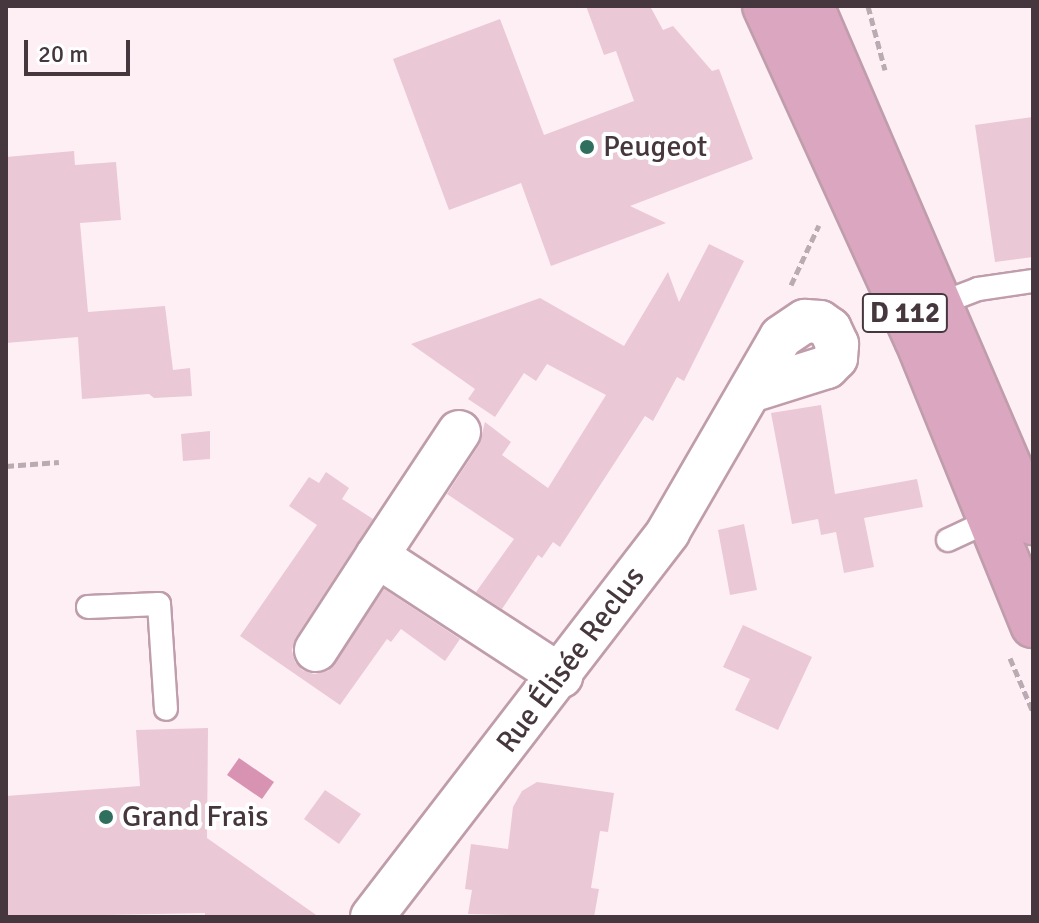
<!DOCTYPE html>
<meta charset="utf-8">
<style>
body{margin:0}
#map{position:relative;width:1039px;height:923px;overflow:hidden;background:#feeff5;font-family:Signika,sans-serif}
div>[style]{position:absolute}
.water>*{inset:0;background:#d993b2}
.building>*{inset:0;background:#ebc8d6}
.path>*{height:5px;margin-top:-2.5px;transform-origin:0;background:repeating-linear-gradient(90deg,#b9abb1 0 8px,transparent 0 12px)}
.roads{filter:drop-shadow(2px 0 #bf9dab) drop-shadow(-2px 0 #bf9dab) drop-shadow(0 2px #bf9dab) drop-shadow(0 -2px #bf9dab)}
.lane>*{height:22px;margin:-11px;padding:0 11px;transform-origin:11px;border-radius:11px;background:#fff}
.street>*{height:42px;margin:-21px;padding:0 21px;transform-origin:21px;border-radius:21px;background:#fff}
.primary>*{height:44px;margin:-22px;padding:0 22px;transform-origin:22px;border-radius:22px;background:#dba6bf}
.dots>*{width:22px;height:22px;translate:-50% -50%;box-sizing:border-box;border:4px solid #fff;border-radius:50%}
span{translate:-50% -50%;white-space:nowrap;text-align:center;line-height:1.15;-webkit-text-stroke:8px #fff;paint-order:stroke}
.shield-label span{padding:2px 6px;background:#fff;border:2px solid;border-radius:6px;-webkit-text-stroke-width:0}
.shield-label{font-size:28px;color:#45373d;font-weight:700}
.poi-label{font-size:30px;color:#45373d}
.left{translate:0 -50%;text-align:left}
.street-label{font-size:30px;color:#45373d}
.frame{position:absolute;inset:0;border:8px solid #45373d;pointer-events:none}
.scale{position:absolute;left:24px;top:40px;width:106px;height:36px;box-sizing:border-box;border:4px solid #45373d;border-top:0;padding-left:10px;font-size:24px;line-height:28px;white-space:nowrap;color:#45373d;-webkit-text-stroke:6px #fff;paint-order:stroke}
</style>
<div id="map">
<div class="water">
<i style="clip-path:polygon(239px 758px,274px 782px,262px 799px,227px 775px)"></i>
</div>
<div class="building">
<i style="clip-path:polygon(586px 6px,650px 6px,663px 30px,673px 26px,712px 71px,719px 69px,753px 159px,630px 206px,666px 223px,551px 266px,521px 183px,449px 210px,393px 59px,500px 19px,544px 135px,634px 101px,616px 51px,604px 55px)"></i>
<i style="clip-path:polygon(1033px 117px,1033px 257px,995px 262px,975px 125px)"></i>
<i style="clip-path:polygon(74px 151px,75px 165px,116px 162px,121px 220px,80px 223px,88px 312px,165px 306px,173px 370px,190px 368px,192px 396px,154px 398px,149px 394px,82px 399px,78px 337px,6px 343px,6px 157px)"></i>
<i style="clip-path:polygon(709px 244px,744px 261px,684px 381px,677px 377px,653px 421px,645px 416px,560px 547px,553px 542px,542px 558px,538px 555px,502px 609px,476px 592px,514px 539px,447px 494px,479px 445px,485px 422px,511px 442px,502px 455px,548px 488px,606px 395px,547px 364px,536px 381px,524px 373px,495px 417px,468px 399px,475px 389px,411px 344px,540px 298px,624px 346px,668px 272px,679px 302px)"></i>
<i style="clip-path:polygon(821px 405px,835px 494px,917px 479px,923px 507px,864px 518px,874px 567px,844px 573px,836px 532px,821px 535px,818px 519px,792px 524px,771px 413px)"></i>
<i style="clip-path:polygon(210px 431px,210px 459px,183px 461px,181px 434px)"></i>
<i style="clip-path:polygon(326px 472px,349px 488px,342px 499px,373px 519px,296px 637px,292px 650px,295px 662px,302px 670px,314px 674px,328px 671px,384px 589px,460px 639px,445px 661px,401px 629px,391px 642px,387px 639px,340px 705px,240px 636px,317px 525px,289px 506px,309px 477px,319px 483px)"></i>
<i style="clip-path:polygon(744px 524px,757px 590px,730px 595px,718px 530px)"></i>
<i style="clip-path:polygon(743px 625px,812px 657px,778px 730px,735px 710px,750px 679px,723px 667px)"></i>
<i style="clip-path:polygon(208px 728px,207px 838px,319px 917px,205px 917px,205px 913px,6px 917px,6px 796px,140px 786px,136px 730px)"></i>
<i style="clip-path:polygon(537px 782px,614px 793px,608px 832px,600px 831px,591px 888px,599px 889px,594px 917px,468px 914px,472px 890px,465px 889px,471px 844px,508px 849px,513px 807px,522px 791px)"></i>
<i style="clip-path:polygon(325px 790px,361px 814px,339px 844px,304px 819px)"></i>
</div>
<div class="path">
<i style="left:868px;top:6px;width:66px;rotate:75.1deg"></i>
<i style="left:791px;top:285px;width:66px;rotate:-65deg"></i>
<i style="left:6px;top:466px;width:53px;rotate:-4.3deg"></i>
<i style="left:1010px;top:658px;width:59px;rotate:66.9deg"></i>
</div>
<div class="roads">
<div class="lane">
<i style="left:939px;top:304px;width:42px;rotate:-21deg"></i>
<i style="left:978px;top:289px;width:56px;rotate:-8.3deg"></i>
<i style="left:948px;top:540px;width:47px;rotate:-24.9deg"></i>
<i style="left:88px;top:607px;width:71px;rotate:-2.4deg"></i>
<i style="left:159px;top:604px;width:105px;rotate:86.2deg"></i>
</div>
<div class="street">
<i style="left:459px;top:432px;width:149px;rotate:123.5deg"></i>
<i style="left:377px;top:556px;width:220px;rotate:33.1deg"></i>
<i style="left:316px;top:650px;width:112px;rotate:-57deg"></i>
<i style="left:372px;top:917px;width:486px;rotate:-52.4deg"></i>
<i style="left:668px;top:532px;width:225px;rotate:-59.9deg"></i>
<i style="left:781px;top:337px;width:29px;rotate:-34deg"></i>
<i style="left:805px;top:321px;width:15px;rotate:4deg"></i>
<i style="left:820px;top:322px;width:12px;rotate:35deg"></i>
<i style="left:830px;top:329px;width:17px;rotate:65deg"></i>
<i style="left:837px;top:344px;width:14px;rotate:94deg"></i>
<i style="left:836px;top:358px;width:13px;rotate:135deg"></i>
<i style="left:827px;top:367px;width:80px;rotate:162.5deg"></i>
</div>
<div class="primary">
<i style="left:765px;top:6px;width:366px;rotate:65.5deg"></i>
<i style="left:917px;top:339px;width:309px;rotate:67.9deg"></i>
<i style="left:811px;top:6px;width:562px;rotate:66.72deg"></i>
</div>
</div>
<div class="dots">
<i style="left:587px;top:147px;background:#306f5d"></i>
<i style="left:106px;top:817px;background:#306f5d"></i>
</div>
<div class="shield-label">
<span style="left:905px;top:313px">D 112</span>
</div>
<div class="poi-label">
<span class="left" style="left:603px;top:147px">Peugeot</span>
<span class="left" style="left:122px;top:817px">Grand Frais</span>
</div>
<div class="street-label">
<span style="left:571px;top:660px;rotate:-53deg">Rue Élisée Reclus</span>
</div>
<div class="frame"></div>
<div class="scale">20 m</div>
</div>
